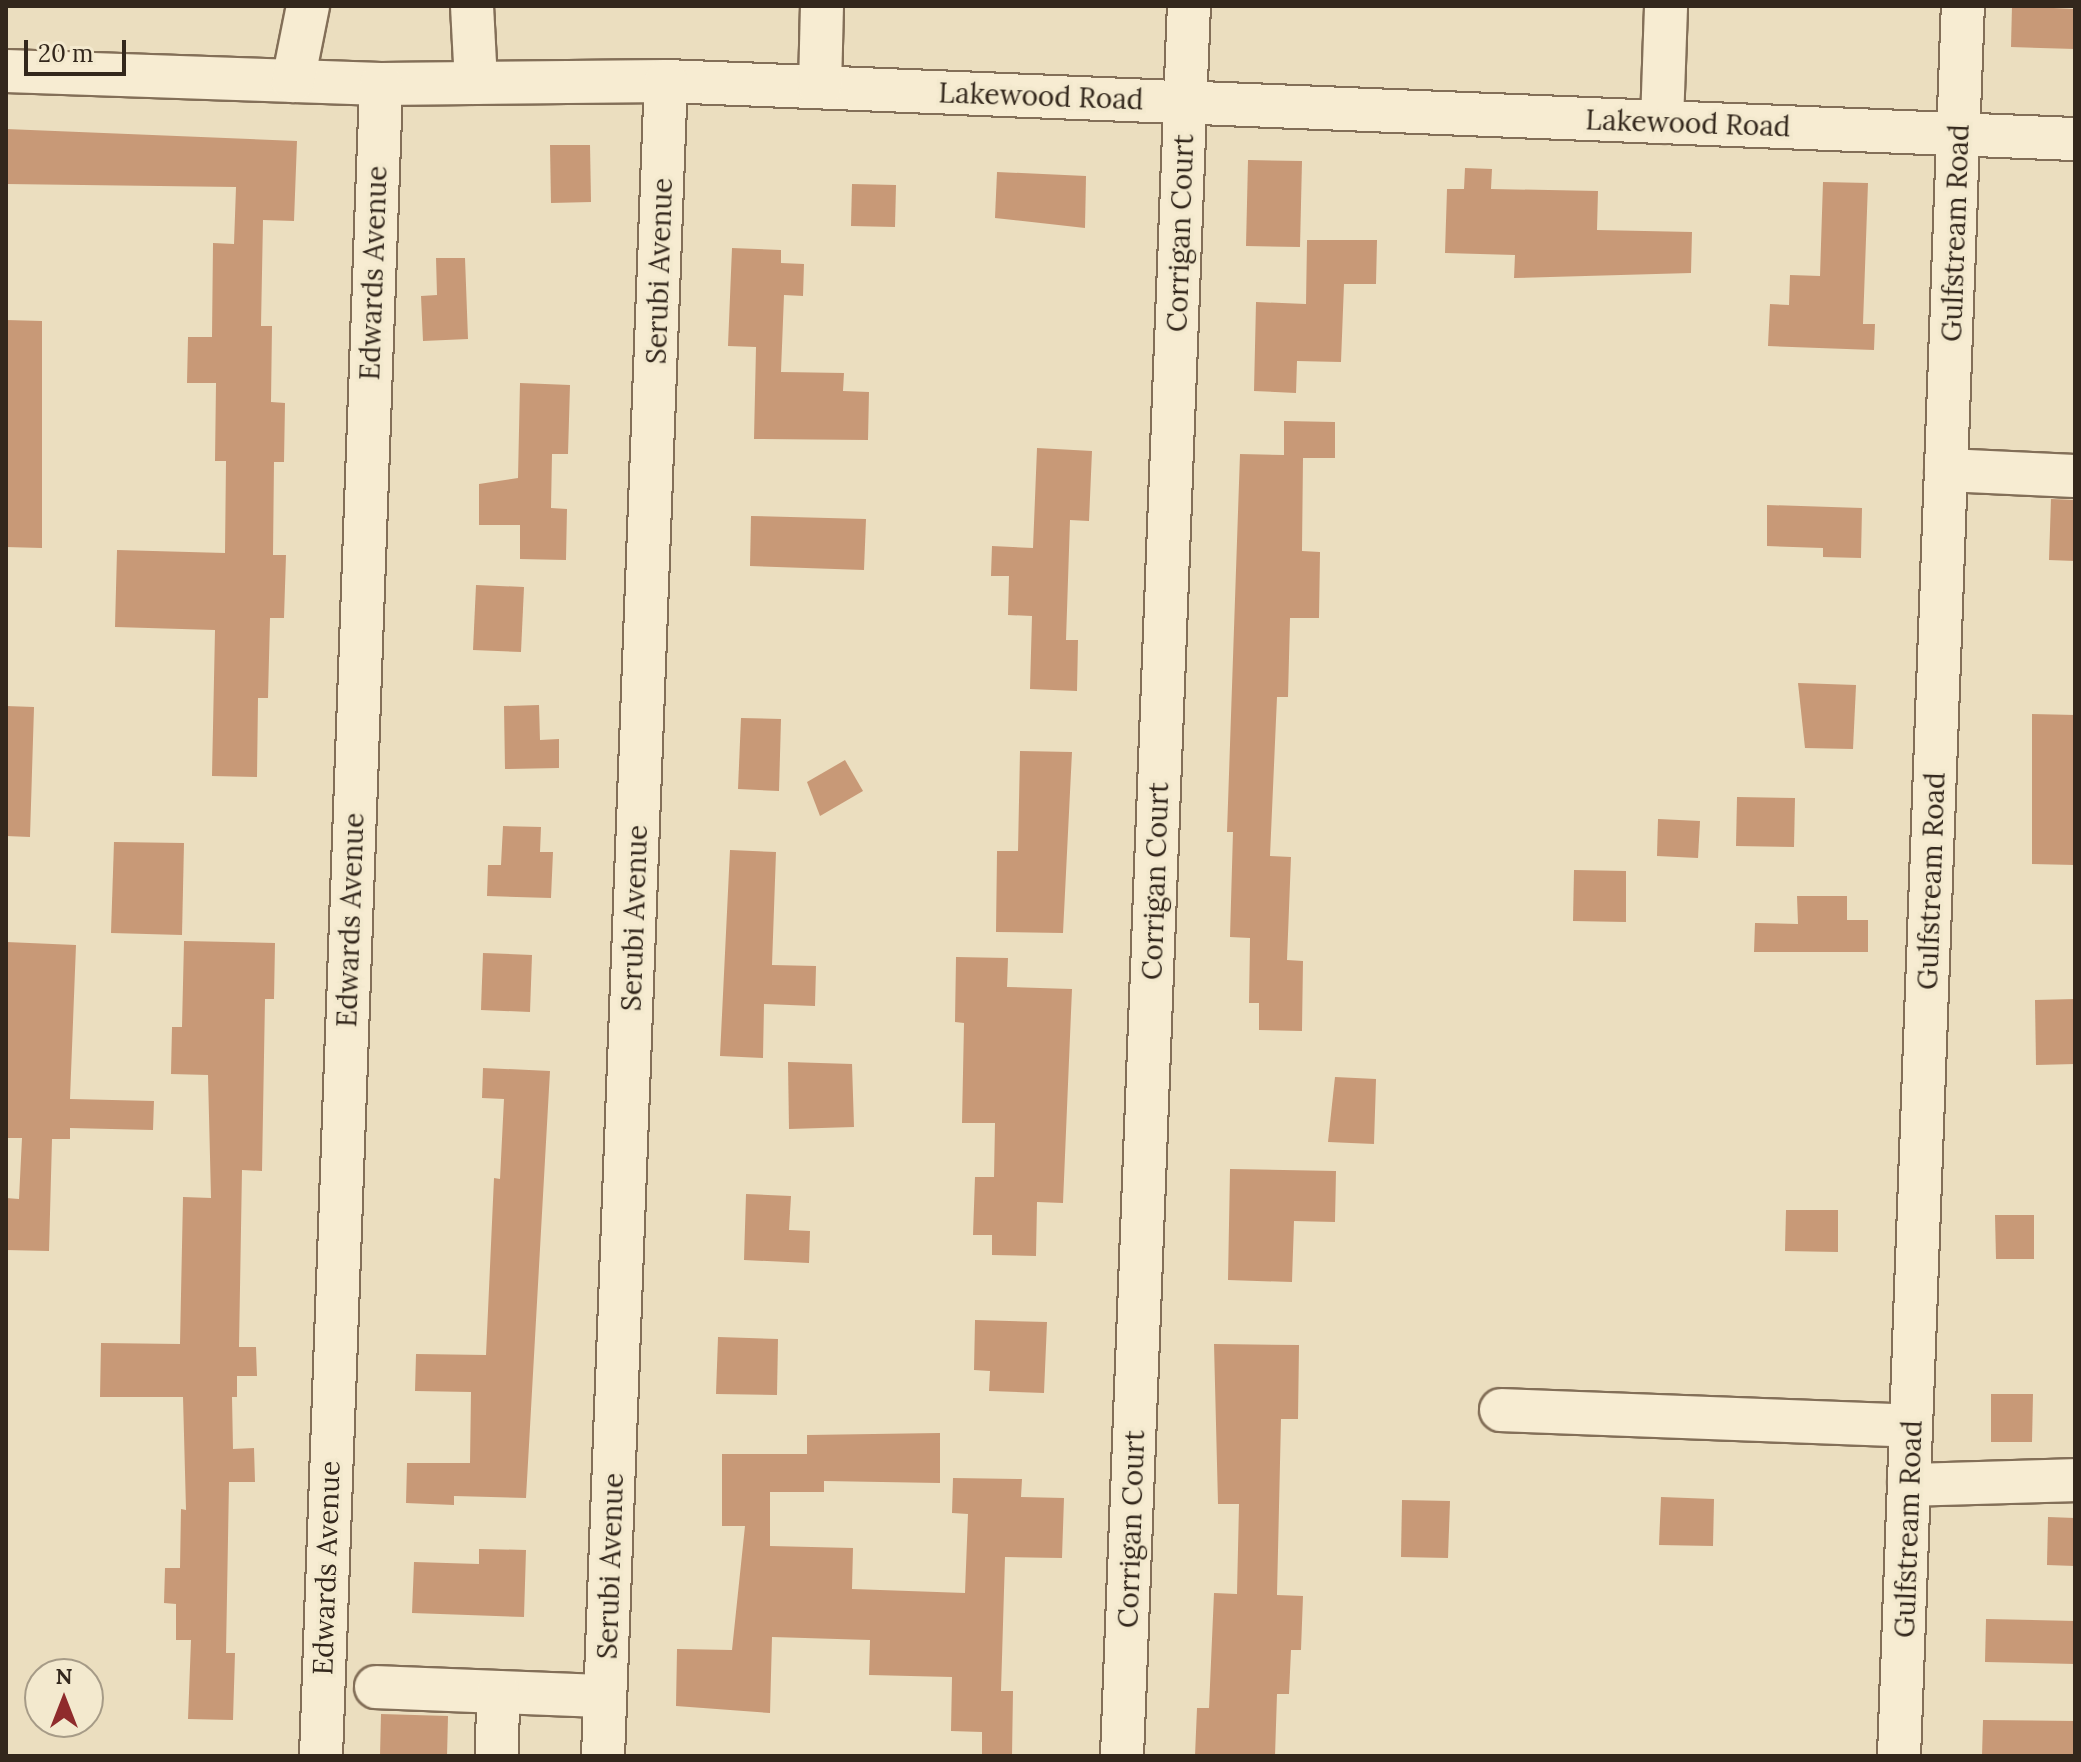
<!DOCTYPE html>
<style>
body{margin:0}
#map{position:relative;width:2081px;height:1762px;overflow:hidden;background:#ebdebf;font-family:Lora,serif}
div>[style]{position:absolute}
.building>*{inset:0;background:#c89977}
.roads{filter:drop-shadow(2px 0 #836f58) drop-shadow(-2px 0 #836f58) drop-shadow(0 2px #836f58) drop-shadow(0 -2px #836f58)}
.minor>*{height:42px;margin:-21px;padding:0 21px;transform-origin:21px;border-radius:21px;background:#f7ecd2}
span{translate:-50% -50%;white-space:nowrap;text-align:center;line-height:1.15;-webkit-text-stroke:7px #f3e9ce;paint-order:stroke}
.street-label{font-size:28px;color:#33271c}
.frame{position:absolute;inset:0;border:8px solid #33271c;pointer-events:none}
.north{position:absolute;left:24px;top:1658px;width:80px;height:80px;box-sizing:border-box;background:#f3e9ce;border:2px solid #a69b87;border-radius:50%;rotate:0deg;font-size:22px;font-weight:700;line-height:32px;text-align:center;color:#33271c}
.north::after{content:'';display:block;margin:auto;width:28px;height:36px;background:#8f2b2c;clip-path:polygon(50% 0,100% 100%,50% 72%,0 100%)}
.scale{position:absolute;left:24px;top:40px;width:102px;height:36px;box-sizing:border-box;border:4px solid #33271c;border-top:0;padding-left:10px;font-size:24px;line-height:28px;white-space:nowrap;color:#33271c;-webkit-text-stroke:6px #f3e9ce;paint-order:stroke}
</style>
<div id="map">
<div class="building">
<i style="clip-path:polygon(2012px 6px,2075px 9px,2075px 49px,2011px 47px)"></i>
<i style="clip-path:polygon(6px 129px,297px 141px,294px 221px,263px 220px,261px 326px,272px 326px,271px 402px,285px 403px,284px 462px,274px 462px,273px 555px,286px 555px,284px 618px,270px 618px,268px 698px,258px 698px,257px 777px,212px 776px,215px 630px,115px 627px,117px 550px,225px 553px,226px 461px,215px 461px,216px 383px,187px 383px,188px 337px,212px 337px,213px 243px,234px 244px,236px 187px,6px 184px)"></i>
<i style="clip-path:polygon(550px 145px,590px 145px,591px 202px,551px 203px)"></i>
<i style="clip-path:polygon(1248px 160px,1302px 161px,1300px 247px,1246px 246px)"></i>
<i style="clip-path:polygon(1465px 168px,1492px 169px,1491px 189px,1598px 191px,1597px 230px,1692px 232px,1691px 273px,1514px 278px,1515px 255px,1445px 253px,1447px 189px,1464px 189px)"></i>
<i style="clip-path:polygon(997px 172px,1086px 176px,1085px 228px,995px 218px)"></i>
<i style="clip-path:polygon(1823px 182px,1868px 183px,1863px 324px,1875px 324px,1874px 350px,1768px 346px,1770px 304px,1789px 305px,1790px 275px,1820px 276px)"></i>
<i style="clip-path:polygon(852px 184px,896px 185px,895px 227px,851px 226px)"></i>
<i style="clip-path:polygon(1307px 240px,1377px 240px,1376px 284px,1344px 284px,1341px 362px,1297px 361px,1296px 393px,1254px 391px,1256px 302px,1306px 304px)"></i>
<i style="clip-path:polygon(732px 248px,781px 250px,781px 263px,804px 264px,803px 296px,784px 295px,781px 372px,844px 373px,843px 391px,869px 392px,868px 440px,754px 439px,756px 347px,728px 346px)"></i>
<i style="clip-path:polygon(436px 258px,465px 258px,468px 339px,423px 341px,421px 296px,437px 295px)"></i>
<i style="clip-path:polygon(6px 320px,42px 321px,42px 548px,6px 547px)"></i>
<i style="clip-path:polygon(520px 383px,570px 385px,568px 454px,552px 454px,551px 508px,567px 509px,566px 560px,520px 559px,520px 525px,479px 525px,479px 484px,518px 478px)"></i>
<i style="clip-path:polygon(1284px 421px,1335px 422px,1335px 458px,1303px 458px,1302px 551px,1320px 552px,1319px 618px,1290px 618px,1288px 697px,1277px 697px,1270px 856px,1291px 857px,1287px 960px,1303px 961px,1302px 1031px,1259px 1030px,1259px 1003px,1249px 1003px,1250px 938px,1230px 937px,1233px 832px,1227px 832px,1240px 454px,1284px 455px)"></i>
<i style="clip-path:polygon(1037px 448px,1092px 451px,1089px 521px,1070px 520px,1066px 640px,1078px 640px,1077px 691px,1030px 689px,1032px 616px,1008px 615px,1009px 576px,991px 576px,992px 546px,1033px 548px)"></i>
<i style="clip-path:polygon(2051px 499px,2075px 500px,2075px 561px,2049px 560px)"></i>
<i style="clip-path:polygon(1767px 505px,1862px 508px,1861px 558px,1823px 557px,1823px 548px,1767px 546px)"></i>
<i style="clip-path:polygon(751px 516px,866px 519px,864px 570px,750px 566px)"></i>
<i style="clip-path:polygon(476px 585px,524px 587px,521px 652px,473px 650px)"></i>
<i style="clip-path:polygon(1798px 683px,1856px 685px,1853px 749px,1805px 748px)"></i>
<i style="clip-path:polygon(539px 705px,540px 740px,559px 739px,559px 768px,505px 769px,504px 706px)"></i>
<i style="clip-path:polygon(6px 706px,34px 707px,30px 837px,6px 836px)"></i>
<i style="clip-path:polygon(2032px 714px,2075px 715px,2075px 865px,2032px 864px)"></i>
<i style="clip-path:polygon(741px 718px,781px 719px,779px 791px,738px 789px)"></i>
<i style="clip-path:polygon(1020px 751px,1072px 752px,1063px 933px,996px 932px,997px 851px,1018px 851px)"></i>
<i style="clip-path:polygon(845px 760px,863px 791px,820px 816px,807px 782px)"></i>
<i style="clip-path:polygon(1737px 797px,1795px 798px,1794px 847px,1736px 846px)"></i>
<i style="clip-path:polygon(1658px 819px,1700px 821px,1698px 858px,1657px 856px)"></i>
<i style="clip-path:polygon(503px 826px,541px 827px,540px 852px,553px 852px,551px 898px,487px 896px,488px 865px,501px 865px)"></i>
<i style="clip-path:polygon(114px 842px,184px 843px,182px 935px,111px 933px)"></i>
<i style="clip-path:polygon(730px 850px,776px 852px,772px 965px,816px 966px,815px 1006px,764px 1004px,763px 1058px,720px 1056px)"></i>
<i style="clip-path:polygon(1574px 870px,1626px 871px,1626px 922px,1573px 921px)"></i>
<i style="clip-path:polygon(1797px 896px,1847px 896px,1847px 920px,1868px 920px,1868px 952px,1754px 952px,1755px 923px,1798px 924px)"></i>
<i style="clip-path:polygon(184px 941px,275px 943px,274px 999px,265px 999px,262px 1171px,242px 1170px,239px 1347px,256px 1347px,257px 1376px,237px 1376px,237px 1397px,232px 1397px,233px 1449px,254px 1448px,255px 1482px,229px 1482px,226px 1653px,235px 1653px,233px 1720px,188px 1719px,191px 1640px,176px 1640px,176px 1604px,164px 1603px,165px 1568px,180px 1568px,181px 1509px,186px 1510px,183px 1397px,100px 1397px,101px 1343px,180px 1344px,183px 1197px,211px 1198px,208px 1075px,171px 1074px,172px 1027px,182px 1027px)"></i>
<i style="clip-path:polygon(6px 942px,76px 945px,70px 1099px,154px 1101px,153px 1130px,70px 1128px,70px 1139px,52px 1139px,49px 1251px,6px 1250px,6px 1198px,19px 1199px,22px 1138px,6px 1138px)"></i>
<i style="clip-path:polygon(483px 953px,532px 955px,530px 1012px,481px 1010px)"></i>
<i style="clip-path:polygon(956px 957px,1008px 958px,1007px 987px,1072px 989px,1063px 1203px,1037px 1202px,1036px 1256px,992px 1255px,992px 1235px,973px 1235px,975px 1177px,994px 1177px,995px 1123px,962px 1123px,964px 1023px,955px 1022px)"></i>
<i style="clip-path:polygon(2075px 999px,2075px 1064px,2036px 1065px,2035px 1000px)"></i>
<i style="clip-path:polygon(788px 1062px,852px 1064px,854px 1127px,789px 1129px)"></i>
<i style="clip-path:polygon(483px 1068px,550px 1071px,526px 1498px,454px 1496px,454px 1505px,406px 1503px,407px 1463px,470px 1463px,471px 1392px,415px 1391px,416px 1354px,486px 1355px,494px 1178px,500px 1179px,504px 1099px,482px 1098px)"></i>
<i style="clip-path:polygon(1335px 1077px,1376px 1079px,1374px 1144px,1328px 1142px)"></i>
<i style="clip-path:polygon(1230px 1169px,1336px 1171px,1335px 1222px,1294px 1221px,1292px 1282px,1228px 1280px)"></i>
<i style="clip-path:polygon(746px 1194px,791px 1196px,789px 1230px,810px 1231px,809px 1263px,744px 1260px)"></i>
<i style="clip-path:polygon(1786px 1210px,1838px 1210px,1838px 1252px,1785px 1251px)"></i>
<i style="clip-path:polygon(1995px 1215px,2034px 1215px,2034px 1259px,1996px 1259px)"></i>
<i style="clip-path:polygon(975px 1320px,1047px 1322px,1044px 1393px,989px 1391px,990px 1371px,974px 1370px)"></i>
<i style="clip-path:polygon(718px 1337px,778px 1339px,777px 1395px,716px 1394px)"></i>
<i style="clip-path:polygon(1214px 1344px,1299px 1345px,1298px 1419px,1281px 1419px,1277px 1595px,1303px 1596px,1301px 1650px,1291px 1650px,1289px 1694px,1277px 1694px,1275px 1756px,1195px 1756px,1197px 1708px,1209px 1708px,1214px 1593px,1237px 1594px,1239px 1504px,1218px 1504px)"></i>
<i style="clip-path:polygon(1991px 1394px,2033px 1394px,2032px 1442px,1991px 1442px)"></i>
<i style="clip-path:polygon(940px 1433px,940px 1483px,824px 1481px,824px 1492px,770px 1492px,770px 1546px,853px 1548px,852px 1589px,965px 1593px,968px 1514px,952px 1513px,953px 1478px,1022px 1479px,1021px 1497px,1064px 1498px,1062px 1558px,1005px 1557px,1001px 1691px,1013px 1691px,1012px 1756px,982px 1756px,982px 1732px,951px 1731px,952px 1677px,869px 1675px,870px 1640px,772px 1637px,770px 1713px,676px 1706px,677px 1649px,732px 1650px,745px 1526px,722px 1526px,722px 1454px,807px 1454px,807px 1435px)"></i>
<i style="clip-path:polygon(1661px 1497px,1714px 1499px,1713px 1546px,1659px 1545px)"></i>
<i style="clip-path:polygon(1402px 1500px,1450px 1501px,1448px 1558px,1401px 1557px)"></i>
<i style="clip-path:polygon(2048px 1517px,2075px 1518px,2075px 1566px,2047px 1565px)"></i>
<i style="clip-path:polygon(479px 1549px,526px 1550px,524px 1617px,412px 1613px,414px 1562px,479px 1564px)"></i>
<i style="clip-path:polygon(1986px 1619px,2075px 1621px,2075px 1664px,1985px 1662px)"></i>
<i style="clip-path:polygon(381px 1714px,448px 1716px,447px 1756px,380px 1756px)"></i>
<i style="clip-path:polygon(1983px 1720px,2075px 1721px,2075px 1756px,1982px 1756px)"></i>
</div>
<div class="roads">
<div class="minor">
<i style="left:472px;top:6px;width:77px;rotate:87deg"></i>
<i style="left:6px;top:71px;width:375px;rotate:2deg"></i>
<i style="left:381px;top:84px;width:285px;rotate:-0.6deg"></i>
<i style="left:666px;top:81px;width:1410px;rotate:2.36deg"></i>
<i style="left:293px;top:81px;width:76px;rotate:-78.7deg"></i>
<i style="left:820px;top:87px;width:81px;rotate:-88.6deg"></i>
<i style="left:1662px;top:122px;width:116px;rotate:-88deg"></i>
<i style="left:1946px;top:470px;width:129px;rotate:2.7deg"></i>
<i style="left:1501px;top:1410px;width:410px;rotate:2.2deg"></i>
<i style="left:1909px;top:1485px;width:166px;rotate:-1.7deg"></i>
<i style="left:376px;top:1687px;width:229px;rotate:2.3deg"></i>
<i style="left:321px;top:1756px;width:1673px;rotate:-87.94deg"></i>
<i style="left:497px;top:1756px;width:64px;rotate:-89.1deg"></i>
<i style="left:603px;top:1756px;width:1676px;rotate:-87.85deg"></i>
<i style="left:1122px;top:1756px;width:1751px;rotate:-87.81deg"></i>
<i style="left:1899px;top:1756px;width:1751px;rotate:-87.91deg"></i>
</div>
</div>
<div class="street-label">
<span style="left:1041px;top:96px;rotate:2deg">Lakewood Road</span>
<span style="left:1688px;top:123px;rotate:2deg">Lakewood Road</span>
<span style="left:1180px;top:233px;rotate:-88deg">Corrigan Court</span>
<span style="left:1955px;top:233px;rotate:-88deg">Gulfstream Road</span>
<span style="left:659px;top:271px;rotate:-88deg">Serubi Avenue</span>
<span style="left:373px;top:273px;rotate:-88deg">Edwards Avenue</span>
<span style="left:1155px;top:881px;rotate:-88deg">Corrigan Court</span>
<span style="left:1931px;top:881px;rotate:-88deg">Gulfstream Road</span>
<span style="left:634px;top:918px;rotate:-88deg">Serubi Avenue</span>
<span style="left:350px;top:920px;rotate:-88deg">Edwards Avenue</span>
<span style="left:1131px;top:1529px;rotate:-88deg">Corrigan Court</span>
<span style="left:1908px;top:1529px;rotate:-88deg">Gulfstream Road</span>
<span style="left:610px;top:1566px;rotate:-88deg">Serubi Avenue</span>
<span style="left:326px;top:1568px;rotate:-88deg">Edwards Avenue</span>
</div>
<div class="frame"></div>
<div class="north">N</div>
<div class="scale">20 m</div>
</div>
